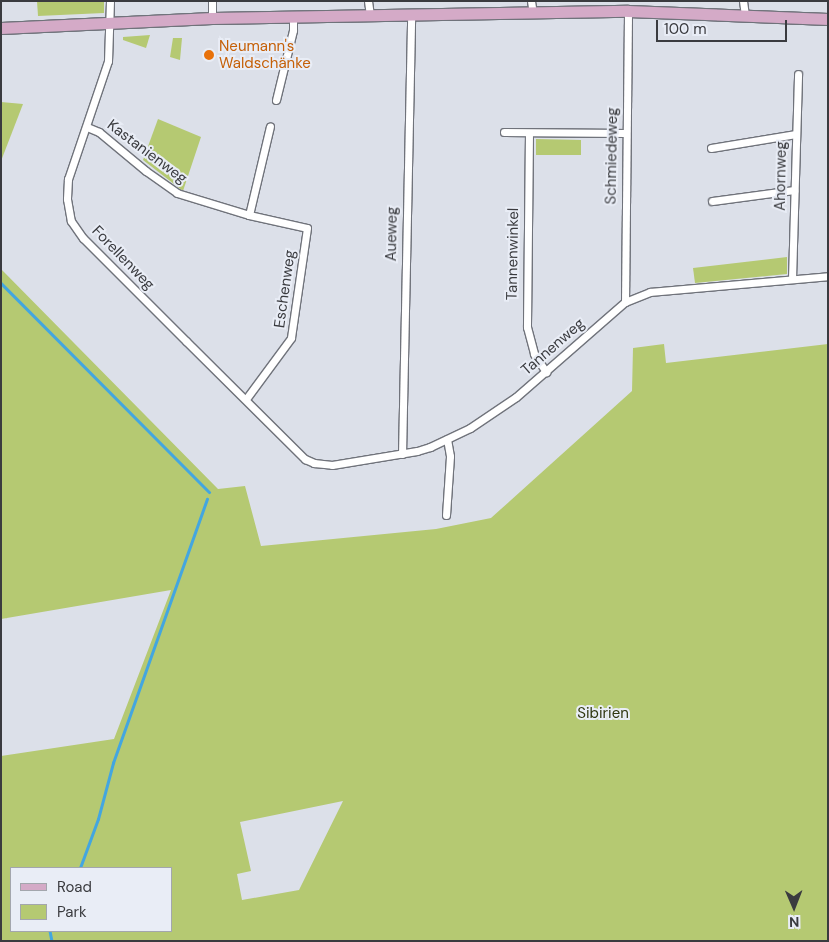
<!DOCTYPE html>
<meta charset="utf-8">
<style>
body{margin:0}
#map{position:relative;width:829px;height:942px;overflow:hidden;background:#dce0e9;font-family:"DM Sans",sans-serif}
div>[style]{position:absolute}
.green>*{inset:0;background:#b5c972}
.stream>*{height:2.5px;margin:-1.25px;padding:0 1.25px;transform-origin:1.25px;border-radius:1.25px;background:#43a6e0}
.roads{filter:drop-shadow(1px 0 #70737b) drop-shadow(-1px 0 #70737b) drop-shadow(0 1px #70737b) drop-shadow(0 -1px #70737b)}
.minor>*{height:7px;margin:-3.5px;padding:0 3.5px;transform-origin:3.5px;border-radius:3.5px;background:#fff}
.primary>*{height:11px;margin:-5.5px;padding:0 5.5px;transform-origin:5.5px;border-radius:5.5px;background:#d4aac7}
.dots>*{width:14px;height:14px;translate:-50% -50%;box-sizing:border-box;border:2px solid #e9edf6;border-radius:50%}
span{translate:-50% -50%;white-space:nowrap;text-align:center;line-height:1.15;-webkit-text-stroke:4px #e9edf6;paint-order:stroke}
.food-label{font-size:15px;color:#c56008}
.left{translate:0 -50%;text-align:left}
.street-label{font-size:15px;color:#3a3b3f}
.park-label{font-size:15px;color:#2e360e}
.frame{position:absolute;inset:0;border:2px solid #3a3b3f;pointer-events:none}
.legend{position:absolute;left:10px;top:867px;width:162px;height:65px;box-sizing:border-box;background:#e9edf6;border:1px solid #a3a6ad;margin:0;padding:6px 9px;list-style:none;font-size:15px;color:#3a3b3f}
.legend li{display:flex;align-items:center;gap:10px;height:25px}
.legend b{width:25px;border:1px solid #a3a6ad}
.north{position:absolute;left:769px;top:882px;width:50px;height:50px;-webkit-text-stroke:4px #e9edf6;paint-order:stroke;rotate:179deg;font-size:14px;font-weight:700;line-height:20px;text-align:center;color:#3a3b3f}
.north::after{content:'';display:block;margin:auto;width:18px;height:22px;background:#3a3b3f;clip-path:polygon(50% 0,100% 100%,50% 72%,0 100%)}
.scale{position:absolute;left:656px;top:20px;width:131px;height:22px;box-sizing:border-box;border:2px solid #3a3b3f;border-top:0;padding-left:6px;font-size:15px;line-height:18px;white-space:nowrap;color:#3a3b3f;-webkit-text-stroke:4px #e9edf6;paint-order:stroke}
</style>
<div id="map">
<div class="green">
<i style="clip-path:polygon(37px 1px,104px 1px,104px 13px,38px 16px)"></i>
<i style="clip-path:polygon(150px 35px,146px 48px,123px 40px,123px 37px)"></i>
<i style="clip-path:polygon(173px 38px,182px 38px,180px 60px,170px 57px)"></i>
<i style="clip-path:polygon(1px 102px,23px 104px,1px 161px)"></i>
<i style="clip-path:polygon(158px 119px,201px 137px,183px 191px,143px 160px)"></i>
<i style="clip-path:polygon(536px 139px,581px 140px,581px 155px,536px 155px)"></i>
<i style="clip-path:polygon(787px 257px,787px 274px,695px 283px,693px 268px)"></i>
<i style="clip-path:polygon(evenodd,1px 269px,218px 489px,245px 486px,261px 546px,436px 529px,491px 518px,632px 391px,633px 348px,664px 344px,666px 363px,828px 344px,828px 941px,1px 941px,1px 756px,114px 739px,171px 590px,1px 619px,1px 269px,343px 801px,299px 890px,242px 900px,237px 874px,251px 871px,240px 822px,343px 801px,1px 269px,11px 868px,171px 868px,171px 931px,11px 931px,11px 868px)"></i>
</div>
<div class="stream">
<i style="left:1px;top:283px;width:295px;rotate:45.1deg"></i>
<i style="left:80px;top:868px;width:52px;rotate:-69.8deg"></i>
<i style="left:98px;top:819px;width:58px;rotate:-75deg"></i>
<i style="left:113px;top:763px;width:280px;rotate:-70.4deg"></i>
<i style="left:50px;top:931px;width:10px;rotate:79deg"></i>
</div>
<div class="roads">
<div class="minor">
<i style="left:110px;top:1px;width:60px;rotate:91.9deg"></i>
<i style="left:108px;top:61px;width:125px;rotate:108.7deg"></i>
<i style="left:68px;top:179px;width:20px;rotate:93deg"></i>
<i style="left:67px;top:199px;width:22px;rotate:80deg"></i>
<i style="left:71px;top:221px;width:21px;rotate:55deg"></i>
<i style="left:83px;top:238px;width:146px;rotate:45deg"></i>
<i style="left:186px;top:341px;width:168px;rotate:44.8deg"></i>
<i style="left:305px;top:459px;width:10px;rotate:24deg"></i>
<i style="left:314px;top:463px;width:18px;rotate:6deg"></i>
<i style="left:332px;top:465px;width:86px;rotate:-9.4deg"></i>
<i style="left:417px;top:451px;width:14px;rotate:-17deg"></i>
<i style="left:430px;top:447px;width:44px;rotate:-25.4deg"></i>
<i style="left:470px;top:428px;width:55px;rotate:-34deg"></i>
<i style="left:516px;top:397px;width:145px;rotate:-41.1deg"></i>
<i style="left:625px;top:302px;width:27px;rotate:-22deg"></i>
<i style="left:650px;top:292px;width:179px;rotate:-5.1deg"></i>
<i style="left:212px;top:1px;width:17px;rotate:90deg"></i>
<i style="left:368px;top:1px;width:15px;rotate:82deg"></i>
<i style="left:531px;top:1px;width:12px;rotate:81deg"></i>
<i style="left:743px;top:1px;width:15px;rotate:82deg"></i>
<i style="left:276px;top:100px;width:72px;rotate:-76.3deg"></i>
<i style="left:293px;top:30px;width:13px;rotate:-90deg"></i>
<i style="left:87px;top:127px;width:13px;rotate:23deg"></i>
<i style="left:99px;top:132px;width:61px;rotate:39.7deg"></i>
<i style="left:146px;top:171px;width:38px;rotate:35deg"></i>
<i style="left:177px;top:193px;width:75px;rotate:17deg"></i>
<i style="left:249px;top:215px;width:59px;rotate:12.6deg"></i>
<i style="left:307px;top:228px;width:111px;rotate:98.3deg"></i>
<i style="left:291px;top:338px;width:76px;rotate:126.4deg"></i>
<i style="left:504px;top:132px;width:122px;rotate:0.5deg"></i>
<i style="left:529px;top:133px;width:194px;rotate:90.6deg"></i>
<i style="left:527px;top:327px;width:28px;rotate:75deg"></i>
<i style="left:534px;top:354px;width:22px;rotate:56deg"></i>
<i style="left:711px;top:148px;width:86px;rotate:-9.4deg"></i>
<i style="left:712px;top:201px;width:83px;rotate:-7.6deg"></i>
<i style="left:249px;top:215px;width:91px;rotate:-76.7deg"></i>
<i style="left:792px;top:279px;width:205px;rotate:-88.3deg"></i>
<i style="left:625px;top:302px;width:291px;rotate:-89.4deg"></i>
<i style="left:402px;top:454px;width:439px;rotate:-88.8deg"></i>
<i style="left:446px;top:515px;width:59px;rotate:-86.1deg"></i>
<i style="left:450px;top:456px;width:17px;rotate:-100deg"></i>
</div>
<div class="primary">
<i style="left:1px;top:28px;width:211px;rotate:-2.7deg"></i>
<i style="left:212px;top:18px;width:416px;rotate:-1deg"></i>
<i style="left:628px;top:11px;width:200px;rotate:2.3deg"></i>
</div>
</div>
<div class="dots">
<i style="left:209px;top:55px;background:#e8710a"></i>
</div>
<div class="food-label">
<span class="left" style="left:219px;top:55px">Neumann's<br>Waldschänke</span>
</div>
<div class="street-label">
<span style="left:147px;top:152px;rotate:37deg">Kastanienweg</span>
<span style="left:612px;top:156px;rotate:-89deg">Schmiedeweg</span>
<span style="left:781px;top:176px;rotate:-89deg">Ahornweg</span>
<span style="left:392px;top:234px;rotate:-89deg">Aueweg</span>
<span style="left:513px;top:254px;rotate:-89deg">Tannenwinkel</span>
<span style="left:123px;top:258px;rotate:46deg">Forellenweg</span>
<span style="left:285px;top:289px;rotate:-82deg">Eschenweg</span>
<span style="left:553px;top:347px;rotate:-41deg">Tannenweg</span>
</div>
<div class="park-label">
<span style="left:603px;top:714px">Sibirien</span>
</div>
<div class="frame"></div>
<ul class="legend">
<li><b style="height:6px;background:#d4aac7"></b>Road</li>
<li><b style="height:14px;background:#b5c972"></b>Park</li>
</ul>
<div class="north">N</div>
<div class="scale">100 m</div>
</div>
